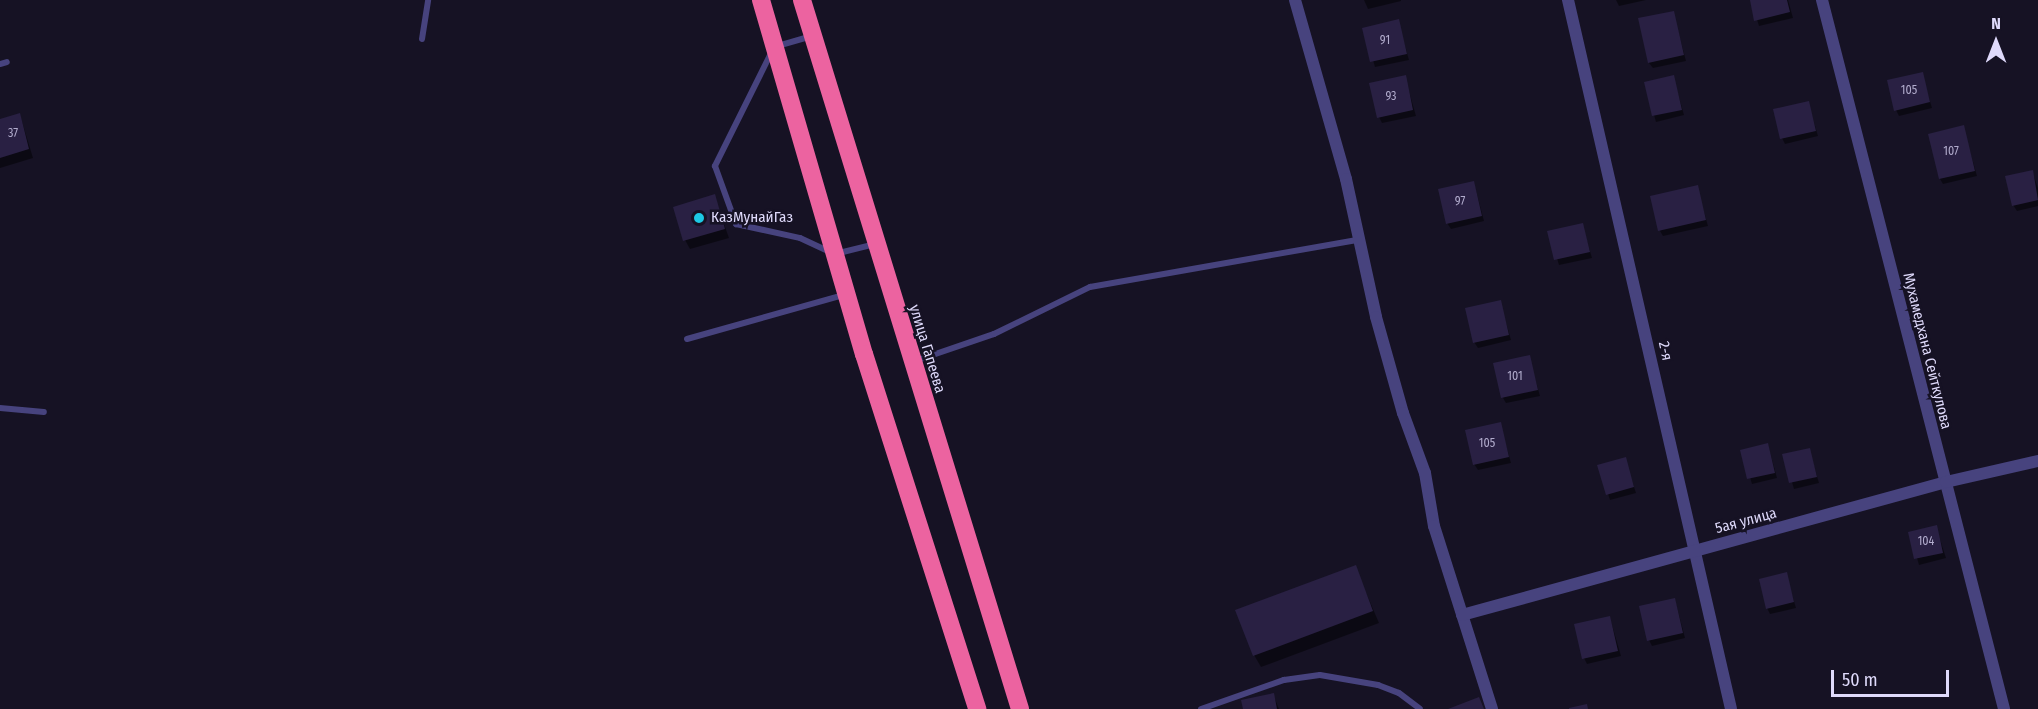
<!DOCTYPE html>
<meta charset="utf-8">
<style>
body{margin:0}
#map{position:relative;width:2038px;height:709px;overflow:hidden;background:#161224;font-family:"Fira Sans Condensed",sans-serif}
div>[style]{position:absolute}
.shadow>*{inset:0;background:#0007}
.building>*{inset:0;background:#292043}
.lane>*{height:6px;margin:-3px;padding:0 3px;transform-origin:3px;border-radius:3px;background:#47437e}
.street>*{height:12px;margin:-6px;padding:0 6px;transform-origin:6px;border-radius:6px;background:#47437e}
.highway>*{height:18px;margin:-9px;padding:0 9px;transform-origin:9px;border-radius:9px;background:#ec63a0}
.dots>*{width:16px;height:16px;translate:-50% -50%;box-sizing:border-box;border:3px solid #161224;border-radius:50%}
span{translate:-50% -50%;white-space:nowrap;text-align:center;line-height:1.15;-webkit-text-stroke:5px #161224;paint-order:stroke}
.number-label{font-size:12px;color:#b2accd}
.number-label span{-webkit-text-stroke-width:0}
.poi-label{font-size:15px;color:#dfdafb}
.left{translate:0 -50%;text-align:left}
.street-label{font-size:15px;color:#dfdafb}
.north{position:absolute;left:1966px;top:12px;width:60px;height:60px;-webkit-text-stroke:4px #161224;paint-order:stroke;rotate:0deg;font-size:16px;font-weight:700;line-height:24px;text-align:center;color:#dfdafb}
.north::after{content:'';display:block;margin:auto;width:21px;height:27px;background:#dfdafb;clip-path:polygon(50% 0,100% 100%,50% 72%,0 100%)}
.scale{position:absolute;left:1831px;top:670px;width:118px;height:27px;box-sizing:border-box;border:3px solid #dfdafb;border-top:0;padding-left:8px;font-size:18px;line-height:21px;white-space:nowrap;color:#dfdafb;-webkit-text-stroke:4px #161224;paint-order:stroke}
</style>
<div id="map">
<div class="shadow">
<i style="clip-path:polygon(1364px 0,1401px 0,1401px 1px,1368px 9px)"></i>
<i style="clip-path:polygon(1616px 0,1646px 0,1619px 6px)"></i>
<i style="clip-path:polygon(1751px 0,1788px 0,1793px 18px,1759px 26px)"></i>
<i style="clip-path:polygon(1673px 12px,1686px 61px,1653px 68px,1649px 63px)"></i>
<i style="clip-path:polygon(1398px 21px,1409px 60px,1375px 67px,1364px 29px)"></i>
<i style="clip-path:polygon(1922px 74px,1932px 108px,1899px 116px,1896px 110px)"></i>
<i style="clip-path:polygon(1673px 76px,1684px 115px,1656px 122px,1645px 83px)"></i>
<i style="clip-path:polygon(1405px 77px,1416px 116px,1382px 123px,1379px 117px)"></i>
<i style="clip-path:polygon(1808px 102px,1818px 136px,1785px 144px,1782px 138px)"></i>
<i style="clip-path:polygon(20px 115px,33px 158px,0 168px,0 121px)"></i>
<i style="clip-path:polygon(1963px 127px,1977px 176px,1943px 184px,1940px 179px)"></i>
<i style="clip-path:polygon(2032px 171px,2038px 188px,2038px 206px,2017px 211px,2013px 205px)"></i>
<i style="clip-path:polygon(1474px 183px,1484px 221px,1451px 229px,1447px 223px)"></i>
<i style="clip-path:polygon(1697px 187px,1708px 226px,1663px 236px,1660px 231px)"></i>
<i style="clip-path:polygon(714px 196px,729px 238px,690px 249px,685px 240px)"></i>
<i style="clip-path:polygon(1582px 224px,1592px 258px,1559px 265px,1549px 232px)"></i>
<i style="clip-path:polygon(1500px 302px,1511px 340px,1478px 348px,1474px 342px)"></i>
<i style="clip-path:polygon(1529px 357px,1540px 396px,1506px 403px,1503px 398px)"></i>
<i style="clip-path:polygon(1500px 424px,1511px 463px,1478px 470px,1474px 464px)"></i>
<i style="clip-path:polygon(1768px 445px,1777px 478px,1752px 484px,1742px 451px)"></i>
<i style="clip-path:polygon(1809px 449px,1819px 483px,1794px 489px,1784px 455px)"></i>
<i style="clip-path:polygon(1625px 459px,1636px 493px,1610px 500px,1599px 466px)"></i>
<i style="clip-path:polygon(1936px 527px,1946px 558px,1919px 565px,1910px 533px)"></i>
<i style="clip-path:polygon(1355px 567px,1379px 623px,1261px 667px,1254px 655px)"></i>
<i style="clip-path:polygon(1786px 574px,1796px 608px,1770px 614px,1767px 608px)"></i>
<i style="clip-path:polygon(1675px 600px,1685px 638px,1652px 646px,1649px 640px)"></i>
<i style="clip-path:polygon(1610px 618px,1621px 656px,1587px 664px,1584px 658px)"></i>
<i style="clip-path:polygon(1273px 694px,1279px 709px,1245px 709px)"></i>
</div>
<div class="building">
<i style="clip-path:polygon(1750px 0,1787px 0,1790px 12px,1754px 21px)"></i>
<i style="clip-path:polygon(1674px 11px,1684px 55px,1648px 63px,1638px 18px)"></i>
<i style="clip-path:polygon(1399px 19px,1407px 54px,1370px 62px,1362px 28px)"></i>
<i style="clip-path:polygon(1923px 72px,1930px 102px,1894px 111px,1887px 80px)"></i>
<i style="clip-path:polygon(1406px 75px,1413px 110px,1377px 118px,1369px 83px)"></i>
<i style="clip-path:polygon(1674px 75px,1682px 110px,1652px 116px,1644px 82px)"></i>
<i style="clip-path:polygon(1809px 101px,1816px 131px,1780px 139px,1773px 109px)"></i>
<i style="clip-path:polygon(20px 113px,29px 149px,0 158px,0 119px)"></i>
<i style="clip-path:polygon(1964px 125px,1975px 171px,1939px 179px,1928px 134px)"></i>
<i style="clip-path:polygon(2033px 170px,2038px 200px,2012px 206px,2005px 176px)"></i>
<i style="clip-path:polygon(1474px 181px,1482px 216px,1446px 224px,1438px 189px)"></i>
<i style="clip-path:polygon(1698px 185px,1706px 220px,1658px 231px,1650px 196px)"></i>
<i style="clip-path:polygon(715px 194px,725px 229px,683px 241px,673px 207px)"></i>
<i style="clip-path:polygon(1583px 223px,1590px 252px,1554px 260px,1547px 231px)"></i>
<i style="clip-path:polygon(1501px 300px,1509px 335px,1473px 343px,1465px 308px)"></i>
<i style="clip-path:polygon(1530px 355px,1538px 390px,1501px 398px,1493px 363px)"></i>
<i style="clip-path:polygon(1501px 422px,1509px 457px,1473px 465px,1465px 430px)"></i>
<i style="clip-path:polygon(1768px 443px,1775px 473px,1747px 479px,1740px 450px)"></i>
<i style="clip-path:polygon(1810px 448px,1817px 477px,1789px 483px,1782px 454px)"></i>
<i style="clip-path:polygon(1626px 457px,1634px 487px,1606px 495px,1597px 465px)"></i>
<i style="clip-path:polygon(1937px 525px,1943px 553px,1914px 559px,1908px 532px)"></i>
<i style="clip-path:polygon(1356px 565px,1373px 611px,1253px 656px,1235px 610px)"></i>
<i style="clip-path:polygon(1787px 572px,1794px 602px,1766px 609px,1759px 579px)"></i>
<i style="clip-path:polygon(1675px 598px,1683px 633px,1647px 641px,1639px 606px)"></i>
<i style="clip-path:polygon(1610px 616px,1618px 651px,1582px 659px,1574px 624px)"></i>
<i style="clip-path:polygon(1274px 693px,1277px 709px,1243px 709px,1241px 700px)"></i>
<i style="clip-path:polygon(1479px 697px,1484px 709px,1448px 709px)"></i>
<i style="clip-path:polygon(1587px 704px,1588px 709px,1569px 709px,1569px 708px)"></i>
</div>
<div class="lane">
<i style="left:812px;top:36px;width:40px;rotate:164deg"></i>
<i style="left:774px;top:47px;width:133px;rotate:116.4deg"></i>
<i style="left:715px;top:166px;width:62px;rotate:70.1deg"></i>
<i style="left:736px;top:224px;width:66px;rotate:12.3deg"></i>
<i style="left:800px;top:238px;width:38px;rotate:25deg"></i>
<i style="left:835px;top:254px;width:41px;rotate:-14deg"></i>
<i style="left:422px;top:39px;width:39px;rotate:-81deg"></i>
<i style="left:0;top:64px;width:7px;rotate:-16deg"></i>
<i style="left:687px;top:339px;width:163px;rotate:-15.7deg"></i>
<i style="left:915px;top:361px;width:83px;rotate:-18.9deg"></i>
<i style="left:994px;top:334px;width:107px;rotate:-26.1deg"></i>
<i style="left:1090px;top:287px;width:271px;rotate:-10deg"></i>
<i style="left:0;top:408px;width:44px;rotate:5.2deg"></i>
<i style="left:1201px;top:709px;width:88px;rotate:-19.3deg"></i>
<i style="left:1284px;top:680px;width:36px;rotate:-8deg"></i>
<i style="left:1320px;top:675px;width:59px;rotate:9.8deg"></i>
<i style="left:1378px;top:685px;width:22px;rotate:21deg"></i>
<i style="left:1399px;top:693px;width:26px;rotate:37deg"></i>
</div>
<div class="street">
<i style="left:1295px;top:0;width:186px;rotate:74.1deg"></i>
<i style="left:1346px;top:179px;width:141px;rotate:77.7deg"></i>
<i style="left:1376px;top:317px;width:100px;rotate:74.3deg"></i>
<i style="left:1403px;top:413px;width:64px;rotate:69.9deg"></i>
<i style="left:1425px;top:473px;width:54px;rotate:80.4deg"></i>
<i style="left:1434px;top:526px;width:192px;rotate:72.4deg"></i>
<i style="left:1568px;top:0;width:727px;rotate:77.05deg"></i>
<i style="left:1822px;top:0;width:732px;rotate:75.6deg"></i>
<i style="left:1462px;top:615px;width:502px;rotate:-15.37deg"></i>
<i style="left:1946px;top:482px;width:94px;rotate:-12.9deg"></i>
</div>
<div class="highway">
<i style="left:761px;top:0;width:369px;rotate:73.8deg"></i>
<i style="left:864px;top:354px;width:373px;rotate:72.3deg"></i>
<i style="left:802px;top:0;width:742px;rotate:72.91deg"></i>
</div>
<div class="dots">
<i style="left:699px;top:218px;background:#1dc8e4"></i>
</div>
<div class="number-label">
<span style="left:1385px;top:41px">91</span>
<span style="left:1909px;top:91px">105</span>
<span style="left:1391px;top:97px">93</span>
<span style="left:13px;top:134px">37</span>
<span style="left:1951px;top:152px">107</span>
<span style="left:1460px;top:202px">97</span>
<span style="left:1515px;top:377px">101</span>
<span style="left:1487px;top:444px">105</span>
<span style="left:1926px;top:542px">104</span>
</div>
<div class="poi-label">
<span class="left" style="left:711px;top:218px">КазМунайГаз</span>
</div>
<div class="street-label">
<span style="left:927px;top:349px;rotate:73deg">улица Гапеева</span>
<span style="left:1665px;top:351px;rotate:78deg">2-я</span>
<span style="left:1927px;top:351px;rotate:76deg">Мухамедхана Сейткулова</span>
<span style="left:1746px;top:521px;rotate:-15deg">5ая улица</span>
</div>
<div class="north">N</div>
<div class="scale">50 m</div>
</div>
